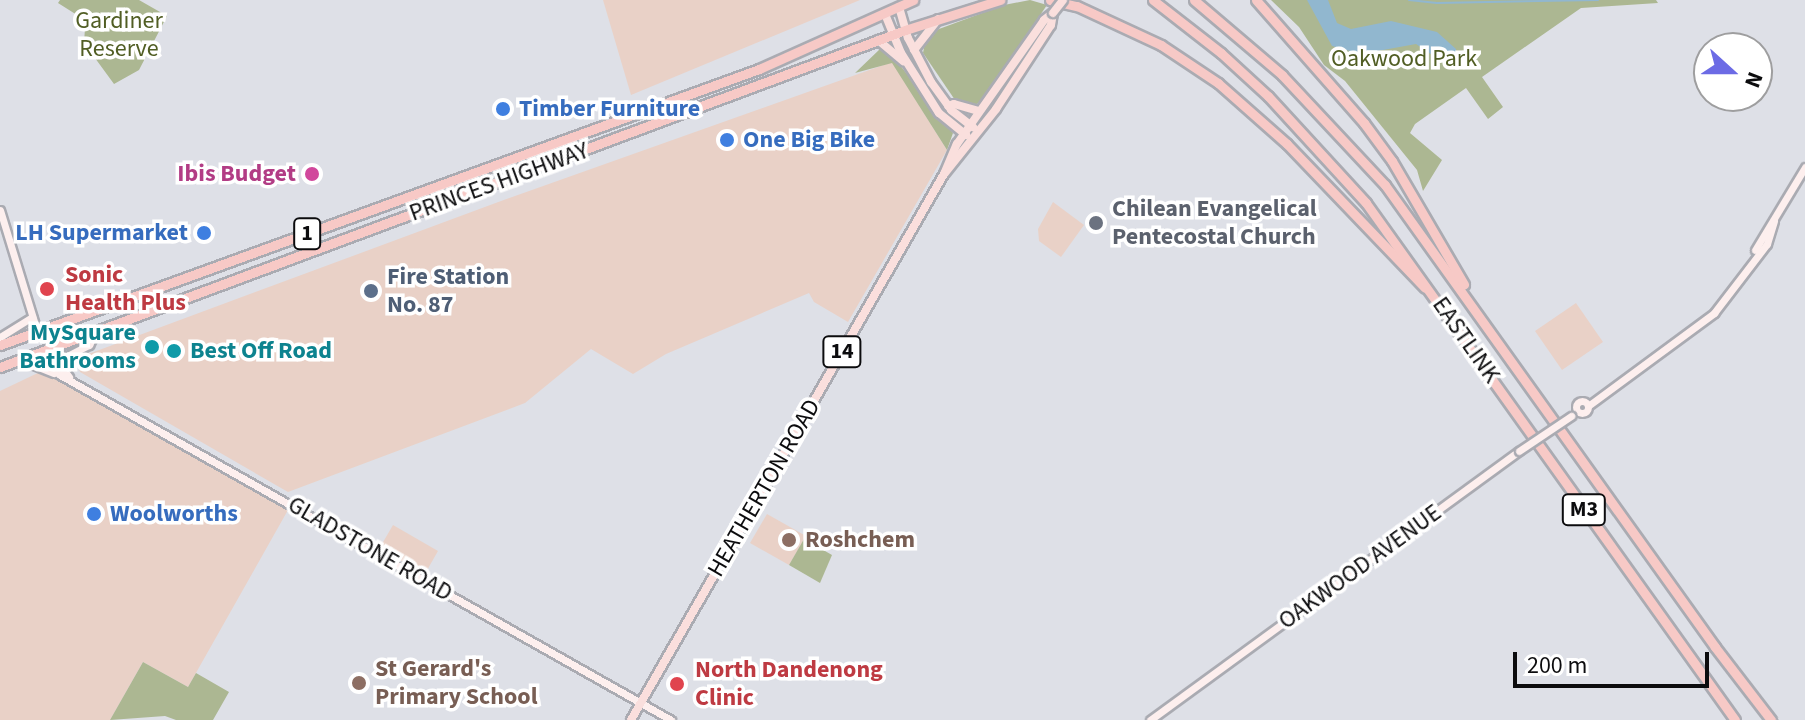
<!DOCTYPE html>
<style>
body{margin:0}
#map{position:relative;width:1805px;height:720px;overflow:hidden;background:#dee0e7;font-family:"Source Sans 3",sans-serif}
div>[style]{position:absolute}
.commercial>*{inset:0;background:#e9d1c7}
.green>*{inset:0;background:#acb792}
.water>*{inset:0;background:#91b7cf}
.stream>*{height:2px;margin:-1px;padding:0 1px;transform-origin:1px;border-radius:1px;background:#91b7cf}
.roads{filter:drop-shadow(2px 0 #aaabb2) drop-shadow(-2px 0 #aaabb2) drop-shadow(0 2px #aaabb2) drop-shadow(0 -2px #aaabb2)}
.secondary>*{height:7px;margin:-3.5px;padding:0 3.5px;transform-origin:3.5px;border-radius:3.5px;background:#fdefee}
.secondary>.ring{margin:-3.5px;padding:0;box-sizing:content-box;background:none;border:7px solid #fdefee;border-radius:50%}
.primary>*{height:8px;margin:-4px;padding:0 4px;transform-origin:4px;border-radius:4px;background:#fadfdd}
.highway>*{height:9px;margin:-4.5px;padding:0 4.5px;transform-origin:4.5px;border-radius:4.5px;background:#f7c9c6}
.bridges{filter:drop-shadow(2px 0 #aaabb2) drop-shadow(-2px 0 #aaabb2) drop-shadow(0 2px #aaabb2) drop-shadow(0 -2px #aaabb2)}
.secondary-bridge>*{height:7px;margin:-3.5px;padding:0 3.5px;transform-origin:3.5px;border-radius:3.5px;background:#fdefee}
.primary-bridge>*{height:8px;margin:-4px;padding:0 4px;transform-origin:4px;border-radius:4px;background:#fadfdd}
.dots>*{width:22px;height:22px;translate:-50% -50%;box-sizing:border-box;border:4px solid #fff;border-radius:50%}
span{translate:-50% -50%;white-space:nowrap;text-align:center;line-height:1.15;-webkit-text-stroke:7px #fff;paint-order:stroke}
.shield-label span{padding:2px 6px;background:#fff;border:2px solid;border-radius:6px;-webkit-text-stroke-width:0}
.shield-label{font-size:22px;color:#0c0c0e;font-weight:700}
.park-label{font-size:24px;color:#515e24}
.shop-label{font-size:24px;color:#366cbe;font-weight:700}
.left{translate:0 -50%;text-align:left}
.right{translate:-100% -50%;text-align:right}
.hotel-label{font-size:24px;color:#b23c85;font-weight:700}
.street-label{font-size:24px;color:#0c0c0e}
.worship-label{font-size:24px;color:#5b616d;font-weight:700}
.health-label{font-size:24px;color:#be3a42;font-weight:700}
.service-label{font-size:24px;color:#4e5e75;font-weight:700}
.culture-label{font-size:24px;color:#0d838f;font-weight:700}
.education-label{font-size:24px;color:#785e54;font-weight:700}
.north{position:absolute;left:1693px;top:32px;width:80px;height:80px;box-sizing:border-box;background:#fff;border:2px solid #9e9e9f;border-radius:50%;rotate:111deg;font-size:22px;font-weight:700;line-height:32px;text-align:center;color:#0c0c0e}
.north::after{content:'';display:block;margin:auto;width:28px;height:36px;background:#6c6be5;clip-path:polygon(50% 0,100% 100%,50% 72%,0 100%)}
.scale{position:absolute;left:1513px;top:652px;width:196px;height:36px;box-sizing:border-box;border:4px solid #0c0c0e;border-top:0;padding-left:10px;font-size:24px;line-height:28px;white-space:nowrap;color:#0c0c0e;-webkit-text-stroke:6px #fff;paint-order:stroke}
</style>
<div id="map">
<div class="commercial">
<i style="clip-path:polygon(603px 0,860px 0,631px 95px)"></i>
<i style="clip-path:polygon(892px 62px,947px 150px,848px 322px,814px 302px,809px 293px,666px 354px,633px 374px,591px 349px,525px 403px,288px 492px,80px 372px,75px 359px,501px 201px)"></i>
<i style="clip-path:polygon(1053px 202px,1084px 225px,1061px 257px,1039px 241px,1038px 229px)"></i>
<i style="clip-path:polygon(1576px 303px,1603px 342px,1562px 370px,1535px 331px)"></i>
<i style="clip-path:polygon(42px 371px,288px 510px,188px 687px,143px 662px,110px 720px,0 720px,0 391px)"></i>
<i style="clip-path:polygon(767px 514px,806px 536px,789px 565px,750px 543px)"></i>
<i style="clip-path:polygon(393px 525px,438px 551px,426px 572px,421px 573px,379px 549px)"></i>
</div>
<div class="green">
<i style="clip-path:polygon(60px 0,139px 0,167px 16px,139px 70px,114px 84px,84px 43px,85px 28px,77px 15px,58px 3px)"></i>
<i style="clip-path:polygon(1030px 0,1047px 5px,982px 101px,973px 106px,955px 100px,923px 53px,926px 38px,939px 29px,1004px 5px)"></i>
<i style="clip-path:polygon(1271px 0,1656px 0,1658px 3px,1581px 8px,1482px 77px,1503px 107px,1488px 119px,1466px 88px,1415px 124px,1410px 133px,1442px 160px,1423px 191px,1417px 170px,1345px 81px,1324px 65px,1299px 27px)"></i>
<i style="clip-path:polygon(880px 49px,889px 51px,953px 133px,947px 150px,892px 63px,855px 73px)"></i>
<i style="clip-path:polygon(804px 539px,832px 555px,820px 583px,789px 565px)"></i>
<i style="clip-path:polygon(143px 662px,188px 687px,196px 673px,229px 692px,213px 720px,176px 720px,165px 716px,110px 720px)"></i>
</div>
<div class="water">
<i style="clip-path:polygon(1307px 0,1328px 0,1337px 23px,1351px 29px,1391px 21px,1437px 32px,1456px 49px,1455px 63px,1447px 65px,1416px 44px,1361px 54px,1332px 46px)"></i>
</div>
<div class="stream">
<i style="left:1409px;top:0;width:28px;rotate:6deg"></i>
<i style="left:1437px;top:3px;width:161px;rotate:-1.1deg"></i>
</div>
<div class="roads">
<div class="secondary">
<i style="left:0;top:210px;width:127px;rotate:73deg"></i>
<i style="left:1755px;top:250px;width:97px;rotate:-58.9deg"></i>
<i style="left:0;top:337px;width:38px;rotate:-32deg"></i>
<i style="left:48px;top:348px;width:36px;rotate:54deg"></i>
<i style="left:42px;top:351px;width:17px;rotate:65deg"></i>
<i style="left:49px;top:366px;width:14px;rotate:39deg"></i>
<i style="left:60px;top:375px;width:702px;rotate:29.45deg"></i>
<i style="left:21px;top:360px;width:35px;rotate:22deg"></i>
<i style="left:59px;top:365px;width:12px;rotate:-48deg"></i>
<i style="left:67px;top:356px;width:25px;rotate:-27deg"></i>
<i style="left:89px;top:345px;width:16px;rotate:-63deg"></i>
<i class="ring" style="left:1576px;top:401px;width:5px;height:5px"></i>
<i style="left:1588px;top:406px;width:157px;rotate:-36.4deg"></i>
<i style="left:1714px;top:313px;width:87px;rotate:-52.5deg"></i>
<i style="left:1767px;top:244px;width:24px;rotate:-73deg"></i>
<i style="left:1150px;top:720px;width:457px;rotate:-36.1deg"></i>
</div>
<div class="primary">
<i style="left:899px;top:7px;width:32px;rotate:74deg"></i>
<i style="left:908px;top:38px;width:50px;rotate:62.4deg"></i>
<i style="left:931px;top:82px;width:34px;rotate:54deg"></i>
<i style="left:951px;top:110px;width:28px;rotate:38deg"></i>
<i style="left:885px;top:14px;width:42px;rotate:67.7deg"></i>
<i style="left:901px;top:53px;width:71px;rotate:57.7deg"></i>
<i style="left:939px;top:113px;width:35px;rotate:39deg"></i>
<i style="left:878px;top:40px;width:33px;rotate:40deg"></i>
<i style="left:914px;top:50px;width:39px;rotate:-52deg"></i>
<i style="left:948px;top:106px;width:6px;rotate:-18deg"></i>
<i style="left:954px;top:104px;width:26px;rotate:16deg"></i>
<i style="left:945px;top:173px;width:82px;rotate:-51.4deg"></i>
<i style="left:996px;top:109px;width:100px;rotate:-56.8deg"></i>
<i style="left:1051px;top:25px;width:11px;rotate:-80deg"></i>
<i style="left:631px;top:720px;width:629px;rotate:-60.18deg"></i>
<i style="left:944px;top:174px;width:33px;rotate:-67deg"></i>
<i style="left:957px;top:144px;width:151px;rotate:-54.9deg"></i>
<i style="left:1044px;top:20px;width:11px;rotate:-38deg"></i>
</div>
<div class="highway">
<i style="left:1050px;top:0;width:28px;rotate:13deg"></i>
<i style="left:1077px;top:6px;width:93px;rotate:24.9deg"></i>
<i style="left:1161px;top:45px;width:69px;rotate:33.7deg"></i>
<i style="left:1218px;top:83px;width:92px;rotate:41.5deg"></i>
<i style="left:1287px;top:144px;width:199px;rotate:46.2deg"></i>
<i style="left:1153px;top:0;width:86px;rotate:37.9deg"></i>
<i style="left:1221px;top:53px;width:64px;rotate:42.5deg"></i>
<i style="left:1268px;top:96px;width:145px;rotate:47.5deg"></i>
<i style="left:1366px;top:203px;width:635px;rotate:54.48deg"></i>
<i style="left:1194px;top:0;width:116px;rotate:40.4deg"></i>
<i style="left:1282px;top:75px;width:151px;rotate:46.9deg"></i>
<i style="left:1385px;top:185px;width:568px;rotate:54.46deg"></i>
<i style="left:1715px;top:647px;width:92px;rotate:52.5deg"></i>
<i style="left:1256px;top:0;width:164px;rotate:48.7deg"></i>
<i style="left:1364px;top:123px;width:47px;rotate:53.6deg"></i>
<i style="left:1392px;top:161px;width:143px;rotate:59.7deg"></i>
<i style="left:0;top:345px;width:808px;rotate:-19.98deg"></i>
<i style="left:759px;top:69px;width:169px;rotate:-24.1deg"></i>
<i style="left:0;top:367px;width:966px;rotate:-20.42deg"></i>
<i style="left:905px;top:30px;width:100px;rotate:-17.5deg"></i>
</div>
</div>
<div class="bridges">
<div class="secondary-bridge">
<i style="left:1519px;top:451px;width:63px;rotate:-33.9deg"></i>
</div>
<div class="primary-bridge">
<i style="left:1053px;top:13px;width:16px;rotate:-52deg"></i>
</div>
</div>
<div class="dots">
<i style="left:503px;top:109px;background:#3f7fe0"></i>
<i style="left:727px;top:140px;background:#3f7fe0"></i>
<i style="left:312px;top:174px;background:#d1479c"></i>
<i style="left:1096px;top:223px;background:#6b7280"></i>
<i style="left:204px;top:233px;background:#3f7fe0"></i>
<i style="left:47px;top:289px;background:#e0444e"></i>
<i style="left:371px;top:291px;background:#5c6f8a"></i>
<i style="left:152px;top:347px;background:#0f9aa8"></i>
<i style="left:174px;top:351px;background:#0f9aa8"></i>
<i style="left:94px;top:514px;background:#3f7fe0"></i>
<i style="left:789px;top:540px;background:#8d6e63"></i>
<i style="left:359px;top:683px;background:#8d6e63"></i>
<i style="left:677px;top:684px;background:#e0444e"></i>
</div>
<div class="shield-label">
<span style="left:307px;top:234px">1</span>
<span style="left:842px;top:352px">14</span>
<span style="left:1584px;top:510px">M3</span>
</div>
<div class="park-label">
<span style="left:119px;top:35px">Gardiner<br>Reserve</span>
<span style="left:1404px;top:59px">Oakwood Park</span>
</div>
<div class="shop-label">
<span class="left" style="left:519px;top:109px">Timber Furniture</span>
<span class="left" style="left:743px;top:140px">One Big Bike</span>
<span class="right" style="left:188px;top:233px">LH Supermarket</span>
<span class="left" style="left:110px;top:514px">Woolworths</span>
</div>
<div class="hotel-label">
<span class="right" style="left:296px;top:174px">Ibis Budget</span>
</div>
<div class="street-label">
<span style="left:499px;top:182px;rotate:-20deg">PRINCES HIGHWAY</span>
<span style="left:1466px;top:340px;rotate:55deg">EASTLINK</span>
<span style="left:764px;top:488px;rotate:-60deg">HEATHERTON ROAD</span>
<span style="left:370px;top:549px;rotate:30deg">GLADSTONE ROAD</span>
<span style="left:1360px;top:567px;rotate:-36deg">OAKWOOD AVENUE</span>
</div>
<div class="worship-label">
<span class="left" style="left:1112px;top:223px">Chilean Evangelical<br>Pentecostal Church</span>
</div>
<div class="health-label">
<span class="left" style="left:65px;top:289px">Sonic<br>Health Plus</span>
<span class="left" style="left:695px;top:684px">North Dandenong<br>Clinic</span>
</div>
<div class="service-label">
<span class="left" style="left:387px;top:291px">Fire Station<br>No. 87</span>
</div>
<div class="culture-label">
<span class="right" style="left:136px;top:347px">MySquare<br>Bathrooms</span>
<span class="left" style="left:190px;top:351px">Best Off Road</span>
</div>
<div class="education-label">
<span class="left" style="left:805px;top:540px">Roshchem</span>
<span class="left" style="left:375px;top:683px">St Gerard's<br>Primary School</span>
</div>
<div class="north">N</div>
<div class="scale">200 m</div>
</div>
